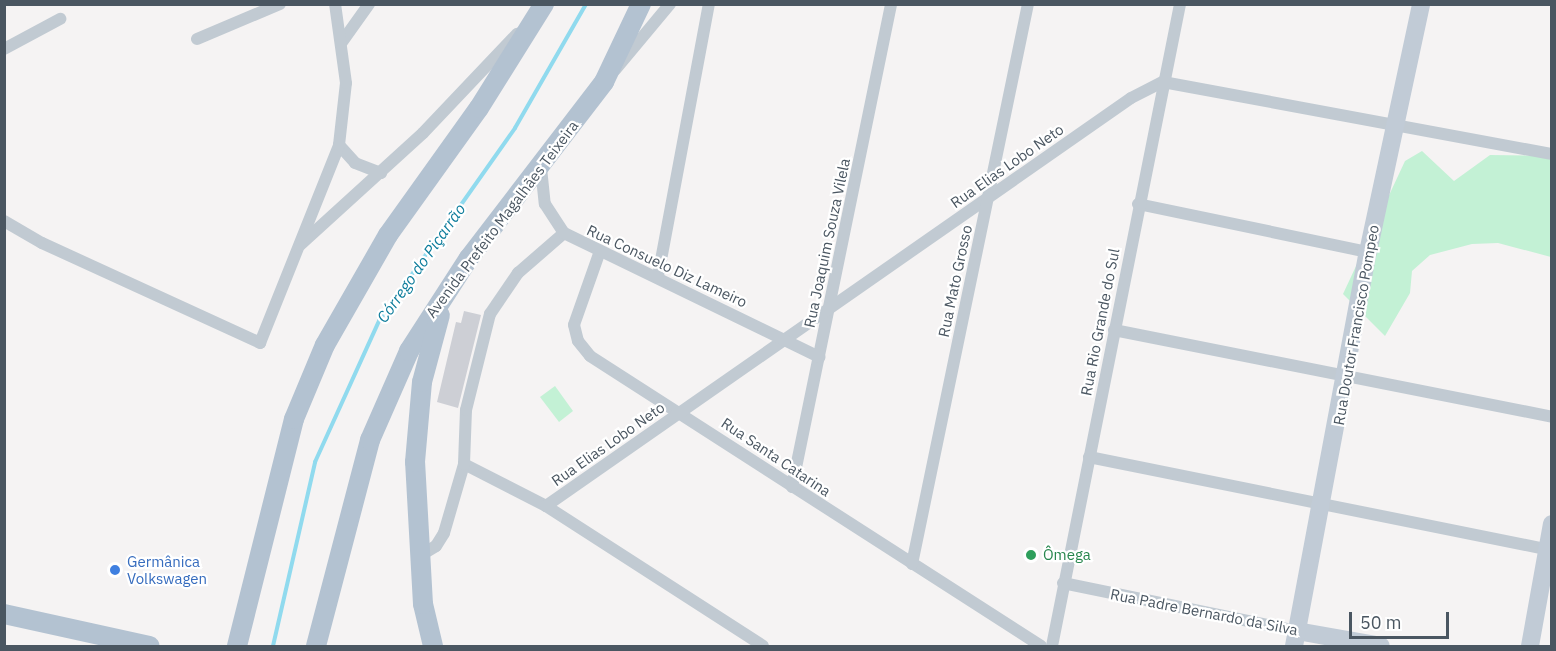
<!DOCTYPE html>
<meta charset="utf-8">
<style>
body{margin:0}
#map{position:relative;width:1556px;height:651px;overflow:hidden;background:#f5f3f3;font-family:"IBM Plex Sans",sans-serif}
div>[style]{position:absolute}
.green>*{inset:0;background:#c3f1d5}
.stream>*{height:4px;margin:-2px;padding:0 2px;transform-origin:2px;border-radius:2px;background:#90daee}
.building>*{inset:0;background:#cdcfd5}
.street>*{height:12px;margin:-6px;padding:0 6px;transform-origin:6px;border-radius:6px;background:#c1cad2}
.secondary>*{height:18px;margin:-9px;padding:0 9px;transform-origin:9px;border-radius:9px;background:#c1cbd6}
.primary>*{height:20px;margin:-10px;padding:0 10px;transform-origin:10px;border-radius:10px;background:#b3c2d1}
.dots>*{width:16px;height:16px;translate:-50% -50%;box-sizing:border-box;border:3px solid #fff;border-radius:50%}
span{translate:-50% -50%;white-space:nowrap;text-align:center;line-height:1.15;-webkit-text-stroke:4.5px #fff;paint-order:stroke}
.street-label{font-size:15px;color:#4a5661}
.leisure-label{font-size:15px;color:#27864d}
.left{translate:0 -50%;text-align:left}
.shop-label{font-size:15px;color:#366cbe}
.water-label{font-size:16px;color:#0c7c9b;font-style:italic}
.frame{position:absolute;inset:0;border:6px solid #4a5661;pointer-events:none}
.scale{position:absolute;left:1349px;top:612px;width:100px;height:27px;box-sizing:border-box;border:3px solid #4a5661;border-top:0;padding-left:8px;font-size:18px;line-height:21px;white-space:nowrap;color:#4a5661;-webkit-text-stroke:4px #fff;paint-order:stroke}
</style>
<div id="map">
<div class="green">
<i style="clip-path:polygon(1422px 151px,1454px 181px,1490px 155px,1551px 156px,1551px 257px,1498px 243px,1472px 244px,1430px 255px,1412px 271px,1410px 293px,1385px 336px,1343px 294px,1405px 161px)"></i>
<i style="clip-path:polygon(555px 386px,573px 411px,559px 422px,540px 397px)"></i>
</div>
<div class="stream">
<i style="left:273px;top:646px;width:189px;rotate:-77.1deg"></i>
<i style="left:315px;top:462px;width:155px;rotate:-65.6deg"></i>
<i style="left:379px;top:321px;width:236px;rotate:-54.8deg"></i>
<i style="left:515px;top:128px;width:143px;rotate:-60.2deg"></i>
</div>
<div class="building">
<i style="clip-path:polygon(464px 311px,481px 315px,458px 408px,437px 402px,456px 322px,461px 323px)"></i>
</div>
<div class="street">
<i style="left:197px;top:39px;width:90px;rotate:-22.9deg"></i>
<i style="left:342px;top:42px;width:47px;rotate:-54.6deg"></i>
<i style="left:4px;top:49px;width:64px;rotate:-28.2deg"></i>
<i style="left:615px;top:70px;width:86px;rotate:-50.2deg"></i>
<i style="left:339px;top:145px;width:24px;rotate:48deg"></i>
<i style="left:355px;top:163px;width:28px;rotate:21deg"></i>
<i style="left:541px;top:168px;width:36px;rotate:84deg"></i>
<i style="left:545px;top:204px;width:35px;rotate:57deg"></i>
<i style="left:1138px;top:204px;width:235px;rotate:11.8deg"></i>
<i style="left:4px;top:221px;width:44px;rotate:30.1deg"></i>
<i style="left:42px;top:243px;width:240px;rotate:24.6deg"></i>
<i style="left:260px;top:343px;width:213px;rotate:-68.2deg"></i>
<i style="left:339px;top:145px;width:62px;rotate:-83.6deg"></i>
<i style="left:346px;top:83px;width:80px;rotate:-97.9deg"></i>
<i style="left:300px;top:245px;width:166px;rotate:-42.3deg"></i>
<i style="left:423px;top:133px;width:137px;rotate:-46.5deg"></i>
<i style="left:600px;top:251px;width:78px;rotate:109.4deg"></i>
<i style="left:574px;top:325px;width:16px;rotate:76deg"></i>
<i style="left:578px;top:341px;width:19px;rotate:51deg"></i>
<i style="left:590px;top:356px;width:536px;rotate:32.74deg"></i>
<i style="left:658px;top:276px;width:277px;rotate:-79.4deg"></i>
<i style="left:1114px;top:330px;width:447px;rotate:11.2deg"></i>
<i style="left:1089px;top:457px;width:466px;rotate:11.4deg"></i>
<i style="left:464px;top:464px;width:92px;rotate:27.1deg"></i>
<i style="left:546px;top:506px;width:258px;rotate:32.8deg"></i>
<i style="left:792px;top:487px;width:493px;rotate:-78.4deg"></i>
<i style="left:546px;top:506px;width:713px;rotate:-34.89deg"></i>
<i style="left:1131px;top:98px;width:36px;rotate:-27deg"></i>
<i style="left:1163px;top:82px;width:396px;rotate:10.5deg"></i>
<i style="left:421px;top:555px;width:17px;rotate:-31deg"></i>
<i style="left:436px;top:546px;width:15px;rotate:-58deg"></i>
<i style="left:444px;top:533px;width:72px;rotate:-73.8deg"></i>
<i style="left:464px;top:464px;width:54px;rotate:-87.9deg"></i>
<i style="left:466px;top:410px;width:99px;rotate:-76deg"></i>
<i style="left:490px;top:314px;width:50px;rotate:-55.7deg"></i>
<i style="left:518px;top:273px;width:61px;rotate:-41deg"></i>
<i style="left:564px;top:233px;width:284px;rotate:25.9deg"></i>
<i style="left:912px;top:564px;width:572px;rotate:-78.3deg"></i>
<i style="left:1063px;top:583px;width:239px;rotate:11.6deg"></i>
<i style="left:1052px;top:646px;width:655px;rotate:-78.72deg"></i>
</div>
<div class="secondary">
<i style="left:1297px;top:631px;width:85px;rotate:10.1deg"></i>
<i style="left:1294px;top:646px;width:401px;rotate:-79.4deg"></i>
<i style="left:1368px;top:252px;width:254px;rotate:-77.9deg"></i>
<i style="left:1530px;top:646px;width:124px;rotate:-79.8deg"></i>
</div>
<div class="primary">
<i style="left:4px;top:614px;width:149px;rotate:12.4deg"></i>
<i style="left:237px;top:646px;width:234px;rotate:-75.9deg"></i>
<i style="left:294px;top:419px;width:80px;rotate:-67.3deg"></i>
<i style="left:325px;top:345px;width:127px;rotate:-60.2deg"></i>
<i style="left:388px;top:235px;width:156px;rotate:-54.4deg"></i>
<i style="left:479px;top:108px;width:123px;rotate:-58deg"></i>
<i style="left:316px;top:646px;width:213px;rotate:-75.3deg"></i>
<i style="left:370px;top:440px;width:97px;rotate:-66.3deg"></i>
<i style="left:409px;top:351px;width:111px;rotate:-57.2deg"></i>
<i style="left:469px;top:258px;width:222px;rotate:-52.5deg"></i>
<i style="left:604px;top:82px;width:86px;rotate:-64.6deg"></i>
<i style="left:433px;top:646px;width:43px;rotate:-103.4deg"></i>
<i style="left:423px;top:604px;width:142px;rotate:-93.2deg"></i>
<i style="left:415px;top:462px;width:80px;rotate:-85deg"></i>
<i style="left:422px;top:382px;width:69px;rotate:-75deg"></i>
</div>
<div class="dots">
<i style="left:1031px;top:555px;background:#2e9e5b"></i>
<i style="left:115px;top:570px;background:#3f7fe0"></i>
</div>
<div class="street-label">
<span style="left:1007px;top:166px;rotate:-35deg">Rua Elias Lobo Neto</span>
<span style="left:502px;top:219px;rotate:-53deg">Avenida Prefeito Magalhães Teixeira</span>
<span style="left:827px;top:243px;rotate:-78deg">Rua Joaquim Souza Vilela</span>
<span style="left:667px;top:266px;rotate:25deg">Rua Consuelo Diz Lameiro</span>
<span style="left:955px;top:281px;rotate:-78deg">Rua Mato Grosso</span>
<span style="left:1100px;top:322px;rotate:-79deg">Rua Rio Grande do Sul</span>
<span style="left:1356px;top:325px;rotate:-80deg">Rua Doutor Francisco Pompeo</span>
<span style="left:608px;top:444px;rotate:-35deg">Rua Elias Lobo Neto</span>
<span style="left:776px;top:457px;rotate:34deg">Rua Santa Catarina</span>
<span style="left:1204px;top:612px;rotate:11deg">Rua Padre Bernardo da Silva</span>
</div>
<div class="leisure-label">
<span class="left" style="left:1043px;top:555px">Ômega</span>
</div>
<div class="shop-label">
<span class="left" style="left:127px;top:570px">Germânica<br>Volkswagen</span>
</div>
<div class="water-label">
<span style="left:421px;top:263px;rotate:-55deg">Córrego do Piçarrão</span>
</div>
<div class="frame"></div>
<div class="scale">50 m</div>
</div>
